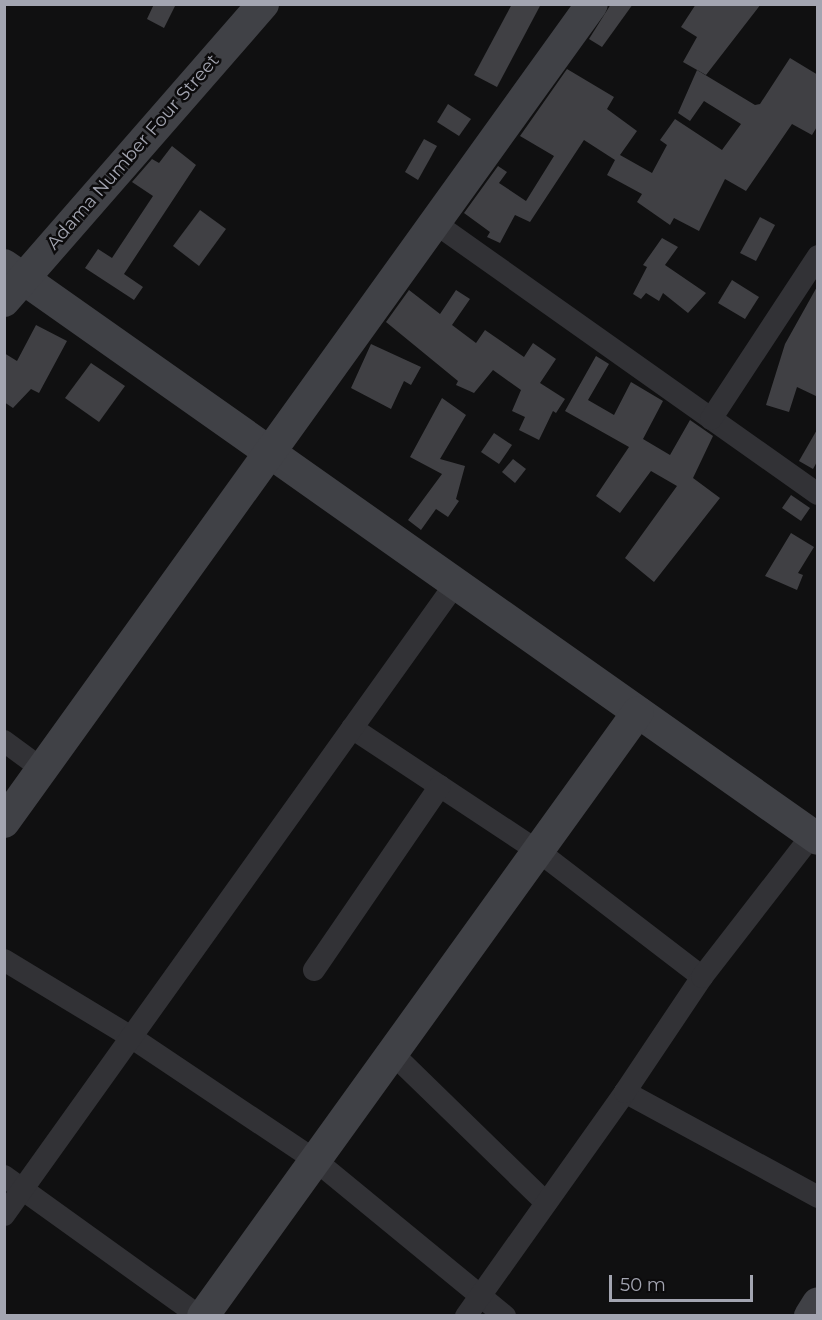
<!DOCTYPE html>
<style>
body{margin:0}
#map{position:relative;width:822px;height:1320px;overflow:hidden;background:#101011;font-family:Montserrat,sans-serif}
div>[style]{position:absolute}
.building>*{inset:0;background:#404044}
.street>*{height:22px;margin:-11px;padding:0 11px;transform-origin:11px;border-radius:11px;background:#323236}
.secondary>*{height:32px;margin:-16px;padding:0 16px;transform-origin:16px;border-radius:16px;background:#404146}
span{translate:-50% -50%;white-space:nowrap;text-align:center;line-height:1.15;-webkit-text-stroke:5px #0c0b0c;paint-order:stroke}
.street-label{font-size:18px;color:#a3a5b1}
.frame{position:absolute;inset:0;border:6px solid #a3a5b1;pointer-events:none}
.scale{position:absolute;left:609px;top:1275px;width:144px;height:27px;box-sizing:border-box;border:3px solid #a3a5b1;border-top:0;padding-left:8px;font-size:18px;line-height:21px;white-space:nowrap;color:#a3a5b1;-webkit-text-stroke:4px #0c0b0c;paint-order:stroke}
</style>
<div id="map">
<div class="building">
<i style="clip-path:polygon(154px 4px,176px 4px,164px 28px,147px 19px)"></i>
<i style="clip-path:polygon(512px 4px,541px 4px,497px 87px,474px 75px)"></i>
<i style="clip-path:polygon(633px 4px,602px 47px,589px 39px,611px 4px)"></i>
<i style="clip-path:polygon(696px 4px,761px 4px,706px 75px,683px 62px,697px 37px,681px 27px)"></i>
<i style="clip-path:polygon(790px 58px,818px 75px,818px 125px,812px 135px,792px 124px,746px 191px,725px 179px,699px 231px,674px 218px,670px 225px,637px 202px,642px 194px,607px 175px,615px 160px,584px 140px,530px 222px,515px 215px,500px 243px,487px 237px,490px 232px,464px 213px,498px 166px,507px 172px,499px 183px,526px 201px,554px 156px,520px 136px,567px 69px,614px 97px,607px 109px,637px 131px,620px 155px,652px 173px,667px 145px,660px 140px,675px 119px,722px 150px,741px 124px,704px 101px,690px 121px,678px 113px,697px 70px,755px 105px,760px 104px)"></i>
<i style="clip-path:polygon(448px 104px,471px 119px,459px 136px,437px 122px)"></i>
<i style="clip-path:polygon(424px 139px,437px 146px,418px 180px,405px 172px)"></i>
<i style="clip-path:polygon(172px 146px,196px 165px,124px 274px,143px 287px,134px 300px,85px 268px,98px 249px,112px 258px,153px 196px,132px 182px,152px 159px,159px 163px)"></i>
<i style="clip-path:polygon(200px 210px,226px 229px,199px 266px,173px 246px)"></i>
<i style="clip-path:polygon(760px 217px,775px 225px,756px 261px,740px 253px)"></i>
<i style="clip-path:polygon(662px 238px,678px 247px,665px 265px,706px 293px,688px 313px,663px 293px,659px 301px,646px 293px,641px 299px,633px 294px,647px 267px,643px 265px)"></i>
<i style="clip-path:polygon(732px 280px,759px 297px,745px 319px,718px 303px)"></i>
<i style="clip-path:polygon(818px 285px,818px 397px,797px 387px,789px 412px,766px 405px,785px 344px)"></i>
<i style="clip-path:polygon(409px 290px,440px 314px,456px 290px,470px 299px,452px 325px,476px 343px,485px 330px,524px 357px,533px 343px,556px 359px,540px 383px,565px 399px,556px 413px,553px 411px,539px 440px,519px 430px,525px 417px,512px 411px,521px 390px,493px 370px,474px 393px,456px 385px,458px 381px,386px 322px)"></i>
<i style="clip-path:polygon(36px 325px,67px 341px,39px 393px,31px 389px,13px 408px,4px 402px,4px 353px,17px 361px)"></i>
<i style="clip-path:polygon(371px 344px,421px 367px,411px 385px,404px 381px,391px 409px,351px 388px)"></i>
<i style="clip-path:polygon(596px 356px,609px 364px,588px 400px,614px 415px,631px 382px,663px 401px,643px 439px,670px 455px,690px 420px,713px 436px,693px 478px,720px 498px,654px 582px,625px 558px,677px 486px,651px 471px,620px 513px,596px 496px,629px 447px,565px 411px)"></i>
<i style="clip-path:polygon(91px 363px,125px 386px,99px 422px,65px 398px)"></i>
<i style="clip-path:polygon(442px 398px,466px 415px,440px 459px,465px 466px,456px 499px,459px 501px,448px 517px,436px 509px,421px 530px,408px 520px,442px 474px,410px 457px)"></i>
<i style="clip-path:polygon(818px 428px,818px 460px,813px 469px,799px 461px)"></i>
<i style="clip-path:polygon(494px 433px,512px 445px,499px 464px,481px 452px)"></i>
<i style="clip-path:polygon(513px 459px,526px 469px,515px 483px,502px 472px)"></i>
<i style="clip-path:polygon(791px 495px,810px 508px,801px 521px,782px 508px)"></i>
<i style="clip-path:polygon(791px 533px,814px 547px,798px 573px,803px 575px,797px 590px,765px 576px)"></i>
</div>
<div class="street">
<i style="left:435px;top:223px;width:469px;rotate:35.3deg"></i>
<i style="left:711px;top:419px;width:195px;rotate:-56.7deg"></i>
<i style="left:352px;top:728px;width:223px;rotate:33.5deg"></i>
<i style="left:538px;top:851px;width:207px;rotate:37.5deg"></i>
<i style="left:4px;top:741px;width:47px;rotate:36.4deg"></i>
<i style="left:4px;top:960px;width:149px;rotate:31.2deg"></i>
<i style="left:131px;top:1037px;width:221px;rotate:33.8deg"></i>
<i style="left:315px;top:1160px;width:246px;rotate:39.4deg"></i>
<i style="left:314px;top:970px;width:223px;rotate:-55.6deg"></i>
<i style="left:392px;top:1053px;width:215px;rotate:44.2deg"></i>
<i style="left:625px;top:1092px;width:220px;rotate:28.5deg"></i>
<i style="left:4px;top:1176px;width:240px;rotate:35.7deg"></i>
<i style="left:4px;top:1215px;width:777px;rotate:-54.43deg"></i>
<i style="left:466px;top:1316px;width:275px;rotate:-54.6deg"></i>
<i style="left:625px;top:1092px;width:138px;rotate:-56.2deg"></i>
<i style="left:702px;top:977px;width:180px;rotate:-52.2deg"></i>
</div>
<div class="secondary">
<i style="left:4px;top:265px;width:996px;rotate:35.19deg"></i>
<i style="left:4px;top:301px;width:394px;rotate:-48.9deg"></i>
<i style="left:4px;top:822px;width:1007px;rotate:-54.29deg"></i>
<i style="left:203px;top:1316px;width:744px;rotate:-54.24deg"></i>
<i style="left:810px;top:1316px;width:15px;rotate:-58deg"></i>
</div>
<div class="street-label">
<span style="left:133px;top:152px;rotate:-49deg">Adama Number Four Street</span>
</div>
<div class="frame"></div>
<div class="scale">50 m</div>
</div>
